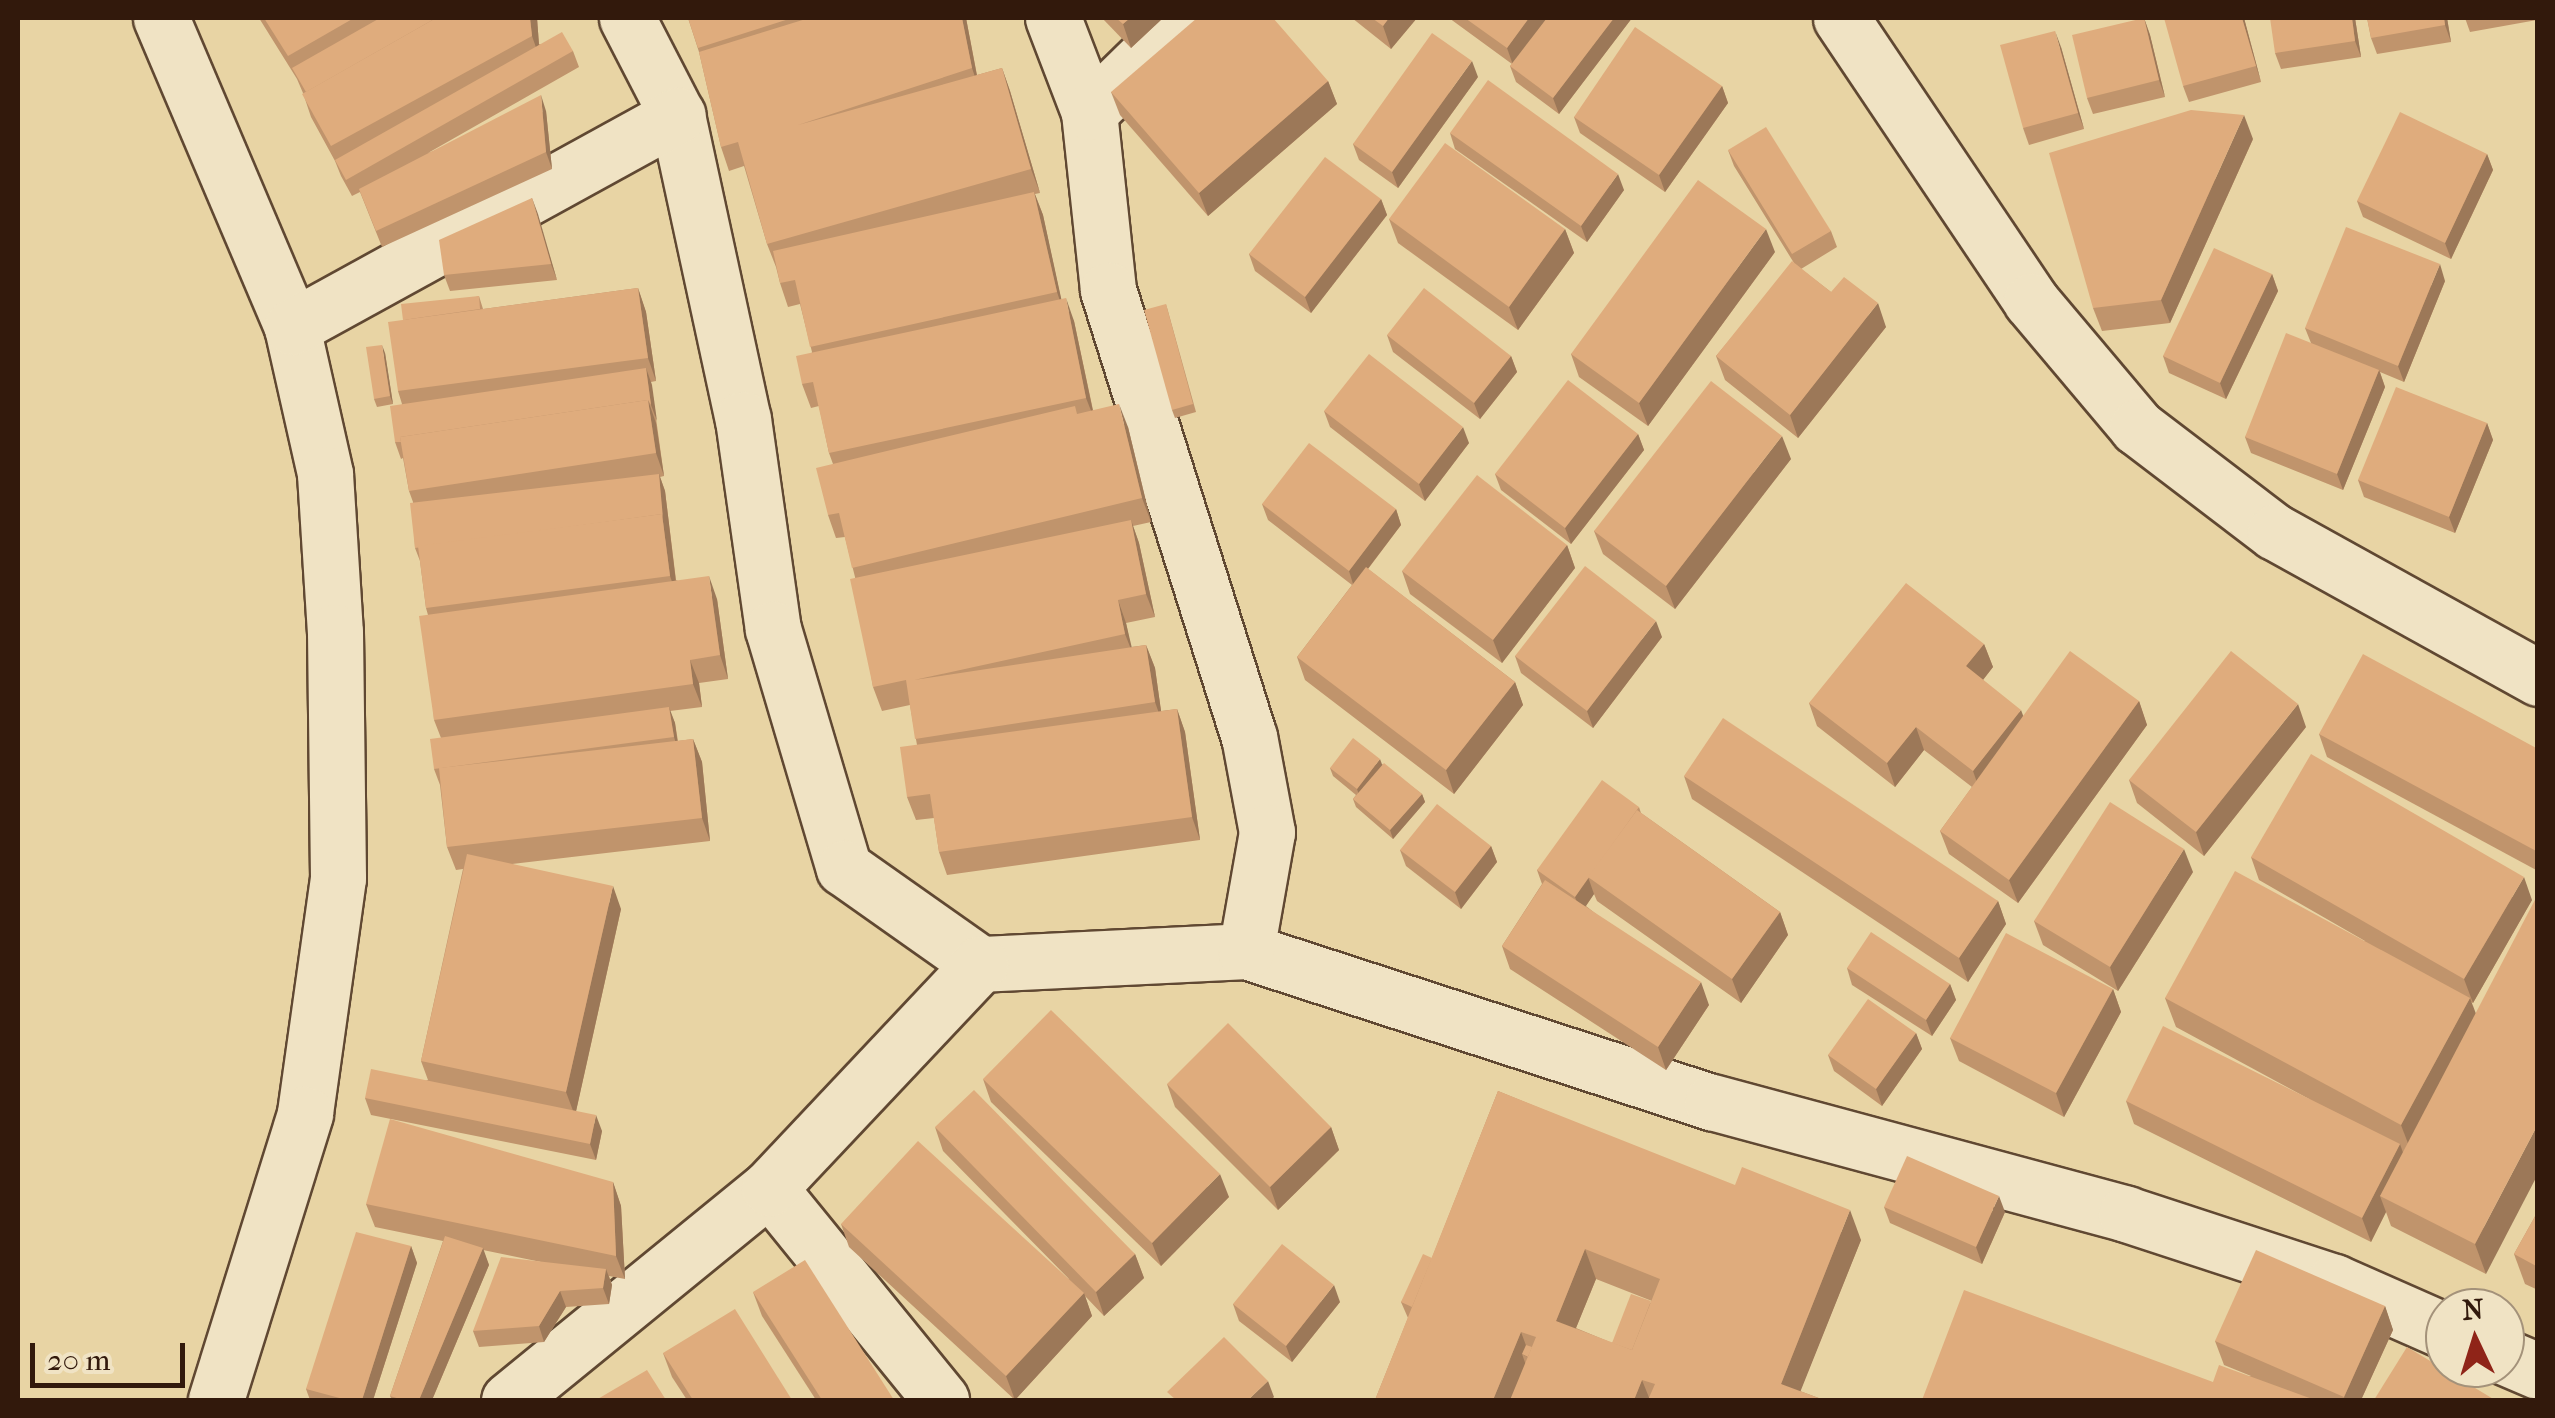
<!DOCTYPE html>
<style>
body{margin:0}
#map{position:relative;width:2555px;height:1418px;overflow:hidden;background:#e8d4a4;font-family:"IM FELL French Canon",serif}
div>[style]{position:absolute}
.roads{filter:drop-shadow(2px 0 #604832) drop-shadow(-2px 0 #604832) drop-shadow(0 2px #604832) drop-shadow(0 -2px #604832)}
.minor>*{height:55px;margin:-27.5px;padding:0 27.5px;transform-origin:27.5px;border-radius:27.5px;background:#f0e3c4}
.wall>*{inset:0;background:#c0946c}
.shaded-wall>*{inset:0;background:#9c7858}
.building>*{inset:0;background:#dfac7d}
span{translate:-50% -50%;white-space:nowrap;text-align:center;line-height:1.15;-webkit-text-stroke:10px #f0e3c4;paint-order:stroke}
.frame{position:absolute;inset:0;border:20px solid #32190c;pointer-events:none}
.north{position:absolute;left:2425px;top:1288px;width:100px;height:100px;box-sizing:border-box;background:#f0e3c4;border:2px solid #a4927a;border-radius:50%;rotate:356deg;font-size:28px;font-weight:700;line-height:40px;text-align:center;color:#32190c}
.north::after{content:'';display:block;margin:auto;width:35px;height:45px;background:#8f2418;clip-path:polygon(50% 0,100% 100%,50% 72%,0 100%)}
.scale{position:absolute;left:30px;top:1343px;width:155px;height:45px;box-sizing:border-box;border:5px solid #32190c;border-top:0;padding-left:12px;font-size:30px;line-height:35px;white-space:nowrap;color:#32190c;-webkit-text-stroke:8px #f0e3c4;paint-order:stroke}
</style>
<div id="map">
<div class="roads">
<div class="minor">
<i style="left:161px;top:18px;width:336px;rotate:67deg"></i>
<i style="left:292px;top:327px;width:151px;rotate:77.3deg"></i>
<i style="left:325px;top:474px;width:158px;rotate:86.4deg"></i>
<i style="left:335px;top:632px;width:246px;rotate:89.3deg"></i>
<i style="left:338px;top:878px;width:238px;rotate:98deg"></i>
<i style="left:305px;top:1114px;width:300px;rotate:107.3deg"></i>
<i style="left:627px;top:18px;width:109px;rotate:62.7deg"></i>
<i style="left:677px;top:115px;width:311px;rotate:77.8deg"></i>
<i style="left:743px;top:419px;width:212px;rotate:81.9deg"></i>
<i style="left:773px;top:629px;width:249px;rotate:73.5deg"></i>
<i style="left:844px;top:868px;width:166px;rotate:35.2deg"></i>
<i style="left:980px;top:964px;width:266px;rotate:-2.8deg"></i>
<i style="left:1246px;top:951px;width:490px;rotate:18deg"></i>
<i style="left:1712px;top:1102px;width:429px;rotate:15.1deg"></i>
<i style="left:2126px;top:1214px;width:219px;rotate:18.1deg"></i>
<i style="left:2334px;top:1282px;width:121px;rotate:23.8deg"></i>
<i style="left:1053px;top:18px;width:101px;rotate:69deg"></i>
<i style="left:1089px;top:112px;width:179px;rotate:83.9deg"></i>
<i style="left:1108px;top:290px;width:468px;rotate:72.5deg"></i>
<i style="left:1249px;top:736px;width:98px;rotate:79.4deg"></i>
<i style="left:1267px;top:832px;width:121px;rotate:100deg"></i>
<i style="left:1841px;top:18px;width:341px;rotate:56.1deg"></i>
<i style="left:2031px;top:301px;width:165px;rotate:49.9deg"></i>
<i style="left:2137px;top:427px;width:173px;rotate:37.3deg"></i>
<i style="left:2275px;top:532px;width:301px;rotate:29deg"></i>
<i style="left:1089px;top:112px;width:134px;rotate:-44.4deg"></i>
<i style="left:292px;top:327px;width:440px;rotate:-28.8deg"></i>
<i style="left:769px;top:1188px;width:273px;rotate:50.9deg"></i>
<i style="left:2505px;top:1357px;width:36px;rotate:23deg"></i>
<i style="left:509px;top:1400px;width:335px;rotate:-39.2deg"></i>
<i style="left:769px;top:1188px;width:308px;rotate:-46.7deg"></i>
</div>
</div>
<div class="wall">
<i style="clip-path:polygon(259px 18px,537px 18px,539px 44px,573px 51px,579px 67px,428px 153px,546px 111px,552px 169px,382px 247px,360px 192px,352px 196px,341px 176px,335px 161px,311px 117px,303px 93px,297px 79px)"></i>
<i style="clip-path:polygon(688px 18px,966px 18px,977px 75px,1002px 68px,1010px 91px,1040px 193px,1035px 194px,1043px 215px,1061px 299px,1074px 321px,1093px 410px,1128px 427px,1151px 522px,1133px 526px,1139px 543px,1155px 617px,1126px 623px,1131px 647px,1146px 645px,1155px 668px,1161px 711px,1177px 709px,1185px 732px,1200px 840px,947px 875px,939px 852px,934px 818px,916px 820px,907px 797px,917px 745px,910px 705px,882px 711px,873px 687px,855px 577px,845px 537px,836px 538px,828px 515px,833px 464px,829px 453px,819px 406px,811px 408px,802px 384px,812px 352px,800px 304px,788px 307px,780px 283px,776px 267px,767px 244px,744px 166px,729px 171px,721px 147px,699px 52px)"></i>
<i style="clip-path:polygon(1102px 18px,1163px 18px,1131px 48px)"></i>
<i style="clip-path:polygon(1352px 18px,1417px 18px,1391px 49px)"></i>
<i style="clip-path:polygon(1449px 18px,1632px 18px,1559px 114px,1516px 82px,1510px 66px,1512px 64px)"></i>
<i style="clip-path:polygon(2144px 18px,2150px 35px,2165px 97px,2093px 114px,2087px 98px)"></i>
<i style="clip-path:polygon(2244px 18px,2261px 82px,2189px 102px,2183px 86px)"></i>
<i style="clip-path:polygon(2355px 18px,2361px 57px,2281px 69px,2275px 53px)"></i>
<i style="clip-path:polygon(2367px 18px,2447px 18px,2451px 42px,2377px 54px,2371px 38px)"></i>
<i style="clip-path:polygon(2465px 18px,2536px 18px,2537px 20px,2470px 32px)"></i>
<i style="clip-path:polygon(2061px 47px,2084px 129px,2029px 145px,2023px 128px)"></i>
<i style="clip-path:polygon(1478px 77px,1398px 188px,1359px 160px,1353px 144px)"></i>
<i style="clip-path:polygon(1328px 81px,1337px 104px,1208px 216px,1120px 115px,1111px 92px)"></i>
<i style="clip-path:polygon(1722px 86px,1728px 103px,1665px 192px,1580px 133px,1574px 117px)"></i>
<i style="clip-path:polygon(1450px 133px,1624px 190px,1587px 242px,1455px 149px)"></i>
<i style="clip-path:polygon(2253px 139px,2170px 323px,2102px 331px,2093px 308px)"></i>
<i style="clip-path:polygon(1728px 150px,1831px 231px,1837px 247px,1801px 269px,1831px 292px,1886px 327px,1798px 438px,1725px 380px,1716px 356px,1794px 263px,1734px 166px)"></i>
<i style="clip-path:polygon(2487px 154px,2493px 170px,2451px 259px,2363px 217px,2357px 201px)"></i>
<i style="clip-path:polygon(532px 198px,557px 280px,450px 291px,444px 275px)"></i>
<i style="clip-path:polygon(1381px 199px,1387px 215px,1311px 313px,1255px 271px,1249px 254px)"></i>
<i style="clip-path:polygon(1389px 219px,1565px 229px,1574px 253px,1518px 330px,1398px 243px)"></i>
<i style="clip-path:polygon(1775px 252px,1648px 426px,1579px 377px,1571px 354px)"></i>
<i style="clip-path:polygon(2272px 274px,2278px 291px,2226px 399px,2169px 373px,2163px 356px)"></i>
<i style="clip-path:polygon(2445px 281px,2404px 382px,2380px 372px,2385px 387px,2343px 490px,2251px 453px,2245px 437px,2311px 343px,2305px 328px)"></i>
<i style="clip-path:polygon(638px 288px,646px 312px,656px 381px,651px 382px,664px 476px,660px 477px,665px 491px,676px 580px,717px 599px,728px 679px,699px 683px,702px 707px,670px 711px,675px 723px,678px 741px,693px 739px,702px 762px,710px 841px,512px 864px,621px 909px,576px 1111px,602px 1131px,596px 1160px,371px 1115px,365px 1098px,428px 1080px,421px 1061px,463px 869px,456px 870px,447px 847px,440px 785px,434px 769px,441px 738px,434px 720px,428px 615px,426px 608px,420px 561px,415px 548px,413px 502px,409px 491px,403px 458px,401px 459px,395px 442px,402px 404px,398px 391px,403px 320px,479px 296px,483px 309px)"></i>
<i style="clip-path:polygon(1166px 304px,1196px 412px,1175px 418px,1172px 410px)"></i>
<i style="clip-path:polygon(1387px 335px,1511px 356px,1517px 372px,1480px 419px,1393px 352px)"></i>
<i style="clip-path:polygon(385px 353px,393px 404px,377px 407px,374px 399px)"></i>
<i style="clip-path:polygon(1324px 411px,1469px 443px,1425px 501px,1330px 427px)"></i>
<i style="clip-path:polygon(2487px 423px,2493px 440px,2455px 533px,2364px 497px,2358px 480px)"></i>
<i style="clip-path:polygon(1638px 434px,1644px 450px,1571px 544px,1501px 490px,1495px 474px)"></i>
<i style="clip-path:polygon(1791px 459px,1675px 609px,1603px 554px,1594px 531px)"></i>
<i style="clip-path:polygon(1262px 504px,1396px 509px,1401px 525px,1368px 569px,1515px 682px,1523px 705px,1454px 794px,1305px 680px,1297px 657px,1352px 585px,1268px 520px)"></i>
<i style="clip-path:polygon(1567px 545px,1575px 568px,1502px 663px,1410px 594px,1402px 571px)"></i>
<i style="clip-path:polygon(1662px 637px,1593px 728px,1521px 673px,1515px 656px)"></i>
<i style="clip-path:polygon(1984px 644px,1993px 667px,1983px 680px,2023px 716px,2139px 701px,2147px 725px,2018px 903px,1949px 854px,1940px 831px,1972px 787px,1924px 750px,1895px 787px,1817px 726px,1809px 703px)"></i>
<i style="clip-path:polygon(2306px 727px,2204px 856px,2137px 803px,2129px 780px)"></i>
<i style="clip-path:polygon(2319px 734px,2538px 749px,2538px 871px,2327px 757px)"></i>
<i style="clip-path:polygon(1382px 764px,1422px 794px,1425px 802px,1393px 839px,1356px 807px,1353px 799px,1356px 795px,1333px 776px,1330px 768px)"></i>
<i style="clip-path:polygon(1684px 776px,1998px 901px,2006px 924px,1968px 982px,1692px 799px)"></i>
<i style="clip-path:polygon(1639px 807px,1641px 813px,1780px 912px,1788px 935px,1741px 1003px,1597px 901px,1594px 894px,1586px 906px,1709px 1005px,1666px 1070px,1510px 969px,1502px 946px,1542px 884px,1537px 870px)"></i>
<i style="clip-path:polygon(1491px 846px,1497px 862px,1461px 909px,1406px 866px,1400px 850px)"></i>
<i style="clip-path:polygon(2251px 857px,2532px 900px,2473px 1003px,2471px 1002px,2486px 1274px,2391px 1226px,2386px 1212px,2371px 1242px,2134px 1124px,2126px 1101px,2309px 1099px,2176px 1027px,2165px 998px,2365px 941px,2259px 880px)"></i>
<i style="clip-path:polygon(2193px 872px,2118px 991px,2043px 945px,2034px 921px)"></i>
<i style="clip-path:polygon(1847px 968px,1950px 984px,1956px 1000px,1932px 1036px,1852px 985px)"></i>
<i style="clip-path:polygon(2113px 989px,2121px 1012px,2064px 1117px,1959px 1061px,1950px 1038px)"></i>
<i style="clip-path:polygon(1916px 1033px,1922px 1049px,1882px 1106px,1834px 1071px,1828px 1055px)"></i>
<i style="clip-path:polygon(983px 1079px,1229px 1197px,1161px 1266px,991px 1102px)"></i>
<i style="clip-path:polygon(1167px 1084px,1331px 1127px,1339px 1150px,1278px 1210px,1175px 1107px)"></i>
<i style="clip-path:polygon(evenodd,1498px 1091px,1861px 1240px,1800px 1391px,1824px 1400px,1375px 1400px,1408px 1318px,1401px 1302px,1432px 1258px,1498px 1091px,1596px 1279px,1652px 1301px,1612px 1343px,1576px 1328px,1596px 1279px)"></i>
<i style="clip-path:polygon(935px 1127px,1135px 1254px,1144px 1278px,1104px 1316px,1085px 1296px,1092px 1316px,1015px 1400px,849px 1247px,841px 1224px,1069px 1279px,943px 1151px)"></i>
<i style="clip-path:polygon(613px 1182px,621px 1206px,625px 1279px,609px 1276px,612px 1285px,609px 1304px,566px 1307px,544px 1342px,479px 1347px,473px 1331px,541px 1262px,483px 1250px,489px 1265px,432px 1400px,392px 1400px,390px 1396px,443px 1241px,375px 1227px,366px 1204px)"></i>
<i style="clip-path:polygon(1884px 1207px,2005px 1212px,1982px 1264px,1890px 1223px)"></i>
<i style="clip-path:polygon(2538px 1211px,2538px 1290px,2525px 1284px,2514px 1254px)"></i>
<i style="clip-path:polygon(411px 1246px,417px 1263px,373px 1400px,310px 1400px,306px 1389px)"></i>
<i style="clip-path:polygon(753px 1292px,894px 1400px,816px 1400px,762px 1316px)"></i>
<i style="clip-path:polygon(1340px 1302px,1292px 1362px,1239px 1321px,1233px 1304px)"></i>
<i style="clip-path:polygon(2385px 1306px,2393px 1330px,2361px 1400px,1922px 1400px,2213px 1382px,2251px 1376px,2224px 1365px,2215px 1341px)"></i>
<i style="clip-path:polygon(663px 1353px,792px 1400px,687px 1400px,672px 1377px)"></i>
</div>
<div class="shaded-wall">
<i style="clip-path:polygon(530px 18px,537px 18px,540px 59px,532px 36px)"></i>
<i style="clip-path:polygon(962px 18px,966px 18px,980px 92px,972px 68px)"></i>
<i style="clip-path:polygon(1130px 18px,1163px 18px,1131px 48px,1123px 24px)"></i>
<i style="clip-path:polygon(1389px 18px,1417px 18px,1391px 49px,1383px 26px)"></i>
<i style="clip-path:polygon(1529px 18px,1547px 18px,1513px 65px,1507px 48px)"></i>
<i style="clip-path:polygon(1614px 18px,1632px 18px,1559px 114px,1553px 98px)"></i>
<i style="clip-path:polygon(2144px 18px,2150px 35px,2165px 97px,2159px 80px)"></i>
<i style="clip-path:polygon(2242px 18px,2244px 18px,2261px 82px,2256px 66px)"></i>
<i style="clip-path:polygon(2352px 18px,2355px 18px,2361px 57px,2355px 41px)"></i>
<i style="clip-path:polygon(2444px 18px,2447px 18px,2451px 42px,2445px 25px)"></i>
<i style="clip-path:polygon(2055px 31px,2061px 47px,2084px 129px,2078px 113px)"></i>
<i style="clip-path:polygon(1472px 61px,1478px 77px,1398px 188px,1392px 172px)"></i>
<i style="clip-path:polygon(1002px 68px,1010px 91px,1040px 193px,1031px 169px)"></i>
<i style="clip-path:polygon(1328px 81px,1337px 104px,1208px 216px,1199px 193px)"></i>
<i style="clip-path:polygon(1722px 86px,1728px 103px,1665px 192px,1659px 175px)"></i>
<i style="clip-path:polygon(541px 95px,546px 111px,552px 169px,546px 152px)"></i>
<i style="clip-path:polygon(2244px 115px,2253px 139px,2170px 323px,2161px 300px)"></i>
<i style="clip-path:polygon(2487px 154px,2493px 170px,2451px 259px,2445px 243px)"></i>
<i style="clip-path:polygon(1618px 174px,1624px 190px,1587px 242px,1581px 226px)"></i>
<i style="clip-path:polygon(1034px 192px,1043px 215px,1065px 316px,1057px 292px)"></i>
<i style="clip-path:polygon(532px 198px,538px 214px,557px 280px,551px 264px)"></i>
<i style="clip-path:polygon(1381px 199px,1387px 215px,1311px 313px,1305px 297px)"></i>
<i style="clip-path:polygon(1565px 229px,1574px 253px,1518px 330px,1509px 307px)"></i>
<i style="clip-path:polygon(1766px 229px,1775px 252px,1648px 426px,1639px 403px)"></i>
<i style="clip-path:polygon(2440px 264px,2445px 281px,2404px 382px,2398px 366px)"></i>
<i style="clip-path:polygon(2272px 274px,2278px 291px,2226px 399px,2220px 383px)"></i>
<i style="clip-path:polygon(638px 288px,646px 312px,656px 381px,648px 358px)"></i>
<i style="clip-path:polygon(1066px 298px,1074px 321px,1095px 421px,1086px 398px)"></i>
<i style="clip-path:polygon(1878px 303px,1886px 327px,1798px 438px,1790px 415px)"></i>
<i style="clip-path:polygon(382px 345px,385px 353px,393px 404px,390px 396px)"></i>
<i style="clip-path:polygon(1511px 356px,1517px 372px,1480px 419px,1474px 403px)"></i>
<i style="clip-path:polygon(646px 368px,652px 385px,657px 421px,651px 405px)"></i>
<i style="clip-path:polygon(2379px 370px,2385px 387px,2343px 490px,2337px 474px)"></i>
<i style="clip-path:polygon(648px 400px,656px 423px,664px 476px,656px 453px)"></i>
<i style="clip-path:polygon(1119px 404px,1128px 427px,1151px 522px,1142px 498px)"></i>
<i style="clip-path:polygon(2487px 423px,2493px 440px,2455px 533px,2449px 517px)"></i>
<i style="clip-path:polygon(1463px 427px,1469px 443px,1425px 501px,1419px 484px)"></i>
<i style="clip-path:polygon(1638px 434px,1644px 450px,1571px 544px,1565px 528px)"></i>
<i style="clip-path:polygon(1782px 436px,1791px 459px,1675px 609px,1666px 586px)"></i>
<i style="clip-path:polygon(659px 474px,665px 491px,678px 599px,670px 576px,662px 514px)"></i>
<i style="clip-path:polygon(1396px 509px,1401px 525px,1354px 587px,1349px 571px)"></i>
<i style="clip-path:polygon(1131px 520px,1139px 543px,1155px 617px,1146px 594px)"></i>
<i style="clip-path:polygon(1567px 545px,1575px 568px,1502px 663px,1493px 640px)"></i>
<i style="clip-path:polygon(709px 576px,717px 599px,728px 679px,720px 655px)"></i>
<i style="clip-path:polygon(1118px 600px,1126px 623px,1134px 657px,1125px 634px)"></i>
<i style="clip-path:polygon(1656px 621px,1662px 637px,1593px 728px,1587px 711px)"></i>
<i style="clip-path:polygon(1984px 644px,1993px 667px,1975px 690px,1966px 666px)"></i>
<i style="clip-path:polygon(1146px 645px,1155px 668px,1163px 725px,1155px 702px)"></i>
<i style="clip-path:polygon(690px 660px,699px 683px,702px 707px,693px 684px)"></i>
<i style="clip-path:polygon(1515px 682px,1523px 705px,1454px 794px,1446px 770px)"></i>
<i style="clip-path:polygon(2139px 701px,2147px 725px,2018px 903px,2009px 880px)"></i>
<i style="clip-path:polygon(2298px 704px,2306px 727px,2204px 856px,2196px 832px)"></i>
<i style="clip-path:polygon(669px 707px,675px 723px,679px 753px,674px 737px)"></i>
<i style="clip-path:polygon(1177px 709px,1185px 732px,1200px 840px,1192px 817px)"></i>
<i style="clip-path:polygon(2021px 710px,2030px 734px,1981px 794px,1973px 771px)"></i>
<i style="clip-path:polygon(1916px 727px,1924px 750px,1895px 787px,1887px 763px)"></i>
<i style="clip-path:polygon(693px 739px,702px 762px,710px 841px,702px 818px)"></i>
<i style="clip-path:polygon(1380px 759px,1383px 767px,1360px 798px,1357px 789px)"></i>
<i style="clip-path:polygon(1422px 794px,1425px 802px,1393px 839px,1390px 830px)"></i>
<i style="clip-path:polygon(1491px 846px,1497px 862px,1461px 909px,1455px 892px)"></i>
<i style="clip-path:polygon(2184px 849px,2193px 872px,2118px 991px,2110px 967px)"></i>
<i style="clip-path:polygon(1588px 877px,1594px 894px,1581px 913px,1575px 897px)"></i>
<i style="clip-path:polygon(2524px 877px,2532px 900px,2473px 1003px,2464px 979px)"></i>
<i style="clip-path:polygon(613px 886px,621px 909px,575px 1116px,566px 1092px)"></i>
<i style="clip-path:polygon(1998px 901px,2006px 924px,1968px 982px,1959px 958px)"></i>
<i style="clip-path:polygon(1780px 912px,1788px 935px,1741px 1003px,1732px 979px)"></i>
<i style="clip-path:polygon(1701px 982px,1709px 1005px,1666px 1070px,1658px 1047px)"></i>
<i style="clip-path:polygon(1950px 984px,1956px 1000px,1932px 1036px,1926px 1020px)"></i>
<i style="clip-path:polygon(2113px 989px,2121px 1012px,2064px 1117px,2056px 1093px)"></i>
<i style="clip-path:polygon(2470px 998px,2481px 1027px,2412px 1154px,2401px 1125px)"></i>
<i style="clip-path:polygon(1916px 1033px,1922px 1049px,1882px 1106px,1876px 1089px)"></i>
<i style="clip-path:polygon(596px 1115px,602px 1131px,596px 1160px,590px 1144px)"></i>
<i style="clip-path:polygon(2538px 1124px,2538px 1174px,2486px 1274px,2475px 1244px)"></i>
<i style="clip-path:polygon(1331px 1127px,1339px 1150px,1278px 1210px,1270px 1187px)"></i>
<i style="clip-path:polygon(2400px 1144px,2408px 1167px,2380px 1196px,2386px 1212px,2371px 1242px,2362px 1218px)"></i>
<i style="clip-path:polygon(1220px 1174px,1229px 1197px,1161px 1266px,1152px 1243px)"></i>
<i style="clip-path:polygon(613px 1182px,621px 1206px,625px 1279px,616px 1256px)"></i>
<i style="clip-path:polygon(1999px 1196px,2005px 1212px,1982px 1264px,1976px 1247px)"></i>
<i style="clip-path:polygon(1850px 1210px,1861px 1240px,1797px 1400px,1781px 1384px)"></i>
<i style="clip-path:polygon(411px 1246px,417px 1263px,373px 1400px,362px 1400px)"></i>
<i style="clip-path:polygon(483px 1248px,489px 1265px,432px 1400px,419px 1400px)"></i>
<i style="clip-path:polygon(1585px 1249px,1596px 1279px,1567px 1350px,1556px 1321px)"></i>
<i style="clip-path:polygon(1135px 1254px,1144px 1278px,1104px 1316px,1096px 1292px)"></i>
<i style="clip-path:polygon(606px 1269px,612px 1285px,609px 1304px,603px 1288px)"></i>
<i style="clip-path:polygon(1334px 1285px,1340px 1302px,1292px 1362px,1286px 1346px)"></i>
<i style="clip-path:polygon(560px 1291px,566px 1307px,544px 1342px,539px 1326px)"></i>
<i style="clip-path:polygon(1084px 1293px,1092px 1316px,1015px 1400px,1006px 1376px)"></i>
<i style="clip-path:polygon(2385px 1306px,2393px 1330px,2361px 1400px,2345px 1400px,2344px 1397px)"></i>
<i style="clip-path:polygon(1521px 1332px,1531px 1359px,1522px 1354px,1528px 1371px,1516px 1400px,1493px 1400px)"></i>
<i style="clip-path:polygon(1642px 1380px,1650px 1400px,1634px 1400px)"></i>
<i style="clip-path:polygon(1268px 1381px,1274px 1397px,1271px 1400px,1248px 1400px)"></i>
</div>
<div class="building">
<i style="clip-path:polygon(264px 18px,354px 18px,288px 56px)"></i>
<i style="clip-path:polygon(380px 18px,436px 18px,306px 92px,292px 68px)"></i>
<i style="clip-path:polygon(436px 18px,530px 18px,532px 36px,331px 146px,302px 94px)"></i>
<i style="clip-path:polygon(688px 18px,792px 18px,698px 48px)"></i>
<i style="clip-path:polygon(809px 18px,962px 18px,972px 68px,798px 125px,1002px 68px,1031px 169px,767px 244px,738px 142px,721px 147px,699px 52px)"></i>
<i style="clip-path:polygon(1116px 18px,1130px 18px,1123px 24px)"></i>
<i style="clip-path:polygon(1197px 18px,1273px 18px,1328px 81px,1199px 193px,1111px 92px)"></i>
<i style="clip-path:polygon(1372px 18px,1389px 18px,1383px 26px)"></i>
<i style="clip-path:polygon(1465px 18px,1529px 18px,1507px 48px)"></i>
<i style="clip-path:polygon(1547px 18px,1614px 18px,1553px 98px,1510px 66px)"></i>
<i style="clip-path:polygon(2144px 18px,2159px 80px,2087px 98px,2072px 35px)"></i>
<i style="clip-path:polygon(2164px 18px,2242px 18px,2256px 66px,2183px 86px)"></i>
<i style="clip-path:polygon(2270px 18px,2352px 18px,2355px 41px,2275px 53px)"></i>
<i style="clip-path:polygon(2367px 18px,2444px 18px,2445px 25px,2371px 38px)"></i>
<i style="clip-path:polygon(1635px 27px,1722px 86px,1659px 175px,1574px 117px)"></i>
<i style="clip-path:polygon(2055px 31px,2078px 113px,2023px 128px,2000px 45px)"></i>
<i style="clip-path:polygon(562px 32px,573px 51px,346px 180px,335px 160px)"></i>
<i style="clip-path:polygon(1432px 33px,1472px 61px,1392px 172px,1353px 144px)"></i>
<i style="clip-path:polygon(1488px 80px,1618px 174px,1581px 226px,1450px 133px)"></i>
<i style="clip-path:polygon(541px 95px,546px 152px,376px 231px,359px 189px)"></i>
<i style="clip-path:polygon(2191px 110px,2244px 115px,2161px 300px,2093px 308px,2049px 153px)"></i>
<i style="clip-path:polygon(2400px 112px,2487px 154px,2445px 243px,2357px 201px)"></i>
<i style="clip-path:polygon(1766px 127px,1831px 231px,1792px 254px,1728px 150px)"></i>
<i style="clip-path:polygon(1445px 143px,1565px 229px,1509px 307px,1389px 219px)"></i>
<i style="clip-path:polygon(1325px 157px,1381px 199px,1305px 297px,1249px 254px)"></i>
<i style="clip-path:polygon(1698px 180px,1766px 229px,1639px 403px,1571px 354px)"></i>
<i style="clip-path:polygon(1034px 192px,1057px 292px,810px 347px,795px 280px,780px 283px,773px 251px)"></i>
<i style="clip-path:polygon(532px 198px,551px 264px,444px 275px,439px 240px)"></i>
<i style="clip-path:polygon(2346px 227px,2440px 264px,2398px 366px,2305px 328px)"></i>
<i style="clip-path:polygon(2214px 248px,2272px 274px,2220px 383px,2163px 356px)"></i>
<i style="clip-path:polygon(1792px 261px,1831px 292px,1844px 277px,1878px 303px,1790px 415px,1716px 356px)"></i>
<i style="clip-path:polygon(638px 288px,648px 358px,398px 391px,388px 322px)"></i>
<i style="clip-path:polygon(1424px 288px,1511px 356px,1474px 403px,1387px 335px)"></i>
<i style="clip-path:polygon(479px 296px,480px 309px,403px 320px,401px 304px)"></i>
<i style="clip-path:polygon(1066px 298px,1086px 398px,829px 453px,813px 382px,802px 384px,796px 356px)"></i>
<i style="clip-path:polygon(1166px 304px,1193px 404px,1172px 410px,1144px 310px)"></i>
<i style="clip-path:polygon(2286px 333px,2379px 370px,2337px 474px,2245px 437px)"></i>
<i style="clip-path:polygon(382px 345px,390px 396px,374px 399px,366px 347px)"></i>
<i style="clip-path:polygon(1369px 354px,1463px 427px,1419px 484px,1324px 411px)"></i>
<i style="clip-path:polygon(646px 368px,651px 405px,648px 400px,400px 437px,401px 442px,395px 442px,390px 406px)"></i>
<i style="clip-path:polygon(1568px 380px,1638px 434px,1565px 528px,1495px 474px)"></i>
<i style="clip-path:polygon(1711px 381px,1782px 436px,1666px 586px,1594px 531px)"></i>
<i style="clip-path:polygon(2396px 387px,2487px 423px,2449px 517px,2358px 480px)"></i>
<i style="clip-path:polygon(648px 400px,656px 453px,409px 491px,400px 437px)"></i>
<i style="clip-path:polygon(1119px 404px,1142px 498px,852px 568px,839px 513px,828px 515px,816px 468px,1075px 406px,1077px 414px)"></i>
<i style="clip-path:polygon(1309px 443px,1396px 509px,1349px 571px,1262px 504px)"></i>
<i style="clip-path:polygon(659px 474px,663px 518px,662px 514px,415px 548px,410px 503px)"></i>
<i style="clip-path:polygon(1477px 475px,1567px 545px,1493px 640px,1402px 571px)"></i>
<i style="clip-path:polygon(662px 514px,670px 576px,426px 608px,418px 546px)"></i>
<i style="clip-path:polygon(1131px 520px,1146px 594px,1118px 600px,1125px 634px,914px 680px,1146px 645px,1155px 702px,915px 739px,906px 680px,873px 687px,850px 579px)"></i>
<i style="clip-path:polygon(1585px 566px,1656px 621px,1587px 711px,1515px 656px)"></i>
<i style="clip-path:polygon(1366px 567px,1515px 682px,1446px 770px,1297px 657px)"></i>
<i style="clip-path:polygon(709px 576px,720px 655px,690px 660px,693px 684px,434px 720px,419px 616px)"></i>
<i style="clip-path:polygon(1906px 583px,1984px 644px,1966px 666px,2021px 710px,1973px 771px,1916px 727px,1887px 763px,1809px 703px)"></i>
<i style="clip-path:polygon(2070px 651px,2139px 701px,2009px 880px,1940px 831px)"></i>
<i style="clip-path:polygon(2231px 651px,2298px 704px,2196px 832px,2129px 780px)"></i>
<i style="clip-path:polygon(2363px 654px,2538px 749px,2538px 852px,2319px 734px)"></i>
<i style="clip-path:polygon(669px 707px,674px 737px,434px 769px,430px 739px)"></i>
<i style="clip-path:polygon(1177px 709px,1192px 817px,939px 852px,930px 794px,907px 797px,900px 747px)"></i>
<i style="clip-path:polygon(1723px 718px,1998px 901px,1959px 958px,1684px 776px)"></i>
<i style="clip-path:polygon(1353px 738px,1380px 759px,1357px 789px,1330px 768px)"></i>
<i style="clip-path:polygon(693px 739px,702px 818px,447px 847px,439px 768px)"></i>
<i style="clip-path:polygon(2311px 754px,2524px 877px,2464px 979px,2251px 857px)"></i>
<i style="clip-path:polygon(1384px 763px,1422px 794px,1390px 830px,1353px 799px)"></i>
<i style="clip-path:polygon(1602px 780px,1639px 807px,1575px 897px,1537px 870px)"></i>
<i style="clip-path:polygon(2110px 802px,2184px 849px,2110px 967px,2034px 921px)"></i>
<i style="clip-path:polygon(1437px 804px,1491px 846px,1455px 892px,1400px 850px)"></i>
<i style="clip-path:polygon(1637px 810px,1780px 912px,1732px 979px,1588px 877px)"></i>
<i style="clip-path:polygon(467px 854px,613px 886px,566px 1092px,421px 1061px)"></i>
<i style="clip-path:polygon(2235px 871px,2470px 998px,2401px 1125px,2165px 998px)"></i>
<i style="clip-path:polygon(1545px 880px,1701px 982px,1658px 1047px,1502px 946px)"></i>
<i style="clip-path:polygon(2538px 894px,2538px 1124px,2475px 1244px,2380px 1196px)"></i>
<i style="clip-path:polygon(1871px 932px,1950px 984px,1926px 1020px,1847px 968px)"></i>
<i style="clip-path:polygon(2006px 933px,2113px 989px,2056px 1093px,1950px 1038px)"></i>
<i style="clip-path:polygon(1868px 999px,1916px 1033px,1876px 1089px,1828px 1055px)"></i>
<i style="clip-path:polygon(1051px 1010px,1220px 1174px,1152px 1243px,983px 1079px)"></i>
<i style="clip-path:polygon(1228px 1023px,1331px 1127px,1270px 1187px,1167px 1084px)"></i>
<i style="clip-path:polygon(2163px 1026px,2400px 1144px,2362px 1218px,2126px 1101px)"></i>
<i style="clip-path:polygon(371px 1069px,596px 1115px,590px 1144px,365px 1098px)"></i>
<i style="clip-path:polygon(974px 1090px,1135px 1254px,1096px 1292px,935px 1127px)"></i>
<i style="clip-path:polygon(evenodd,1498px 1091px,1735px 1185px,1742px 1167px,1850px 1210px,1781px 1384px,1824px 1400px,1648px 1400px,1655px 1384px,1642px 1380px,1634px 1400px,1510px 1400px,1536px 1337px,1521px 1332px,1493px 1400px,1375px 1400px,1498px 1091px,1585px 1249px,1660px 1279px,1632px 1350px,1556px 1321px,1585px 1249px)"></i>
<i style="clip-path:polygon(390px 1119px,613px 1182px,616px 1256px,366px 1204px)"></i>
<i style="clip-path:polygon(918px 1141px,1084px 1293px,1006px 1376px,841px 1224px)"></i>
<i style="clip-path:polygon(1907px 1156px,1999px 1196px,1976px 1247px,1884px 1207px)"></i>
<i style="clip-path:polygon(2538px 1211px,2538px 1267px,2514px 1254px)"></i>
<i style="clip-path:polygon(356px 1232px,411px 1246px,362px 1400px,347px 1400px,306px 1389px)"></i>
<i style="clip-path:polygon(445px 1236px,483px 1248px,419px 1400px,403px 1400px,390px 1396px)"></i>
<i style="clip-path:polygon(1282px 1244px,1334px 1285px,1286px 1346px,1233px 1304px)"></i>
<i style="clip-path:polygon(2256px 1250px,2385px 1306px,2344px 1397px,2215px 1341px)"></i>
<i style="clip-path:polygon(1423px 1254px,1432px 1258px,1412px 1307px,1401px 1302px)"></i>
<i style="clip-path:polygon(501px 1257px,606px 1269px,603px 1288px,560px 1291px,539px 1326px,473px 1331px)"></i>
<i style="clip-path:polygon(805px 1260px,894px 1400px,822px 1400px,753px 1292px)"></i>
<i style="clip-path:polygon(1964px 1290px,2213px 1382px,2219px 1365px,2315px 1400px,1922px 1400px)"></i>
<i style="clip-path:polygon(1631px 1294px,1651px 1301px,1632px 1350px,1612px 1343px)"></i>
<i style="clip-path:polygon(735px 1309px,792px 1400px,693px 1400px,663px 1353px)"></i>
<i style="clip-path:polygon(1224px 1337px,1268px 1381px,1248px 1400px,1176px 1400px,1167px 1392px)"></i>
<i style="clip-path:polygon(1526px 1345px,1532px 1347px,1528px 1357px,1522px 1354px)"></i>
<i style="clip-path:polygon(2407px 1347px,2495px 1400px,2374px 1400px)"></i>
<i style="clip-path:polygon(647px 1370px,666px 1400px,596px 1400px)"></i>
</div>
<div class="frame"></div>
<div class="north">N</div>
<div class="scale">20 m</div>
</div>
